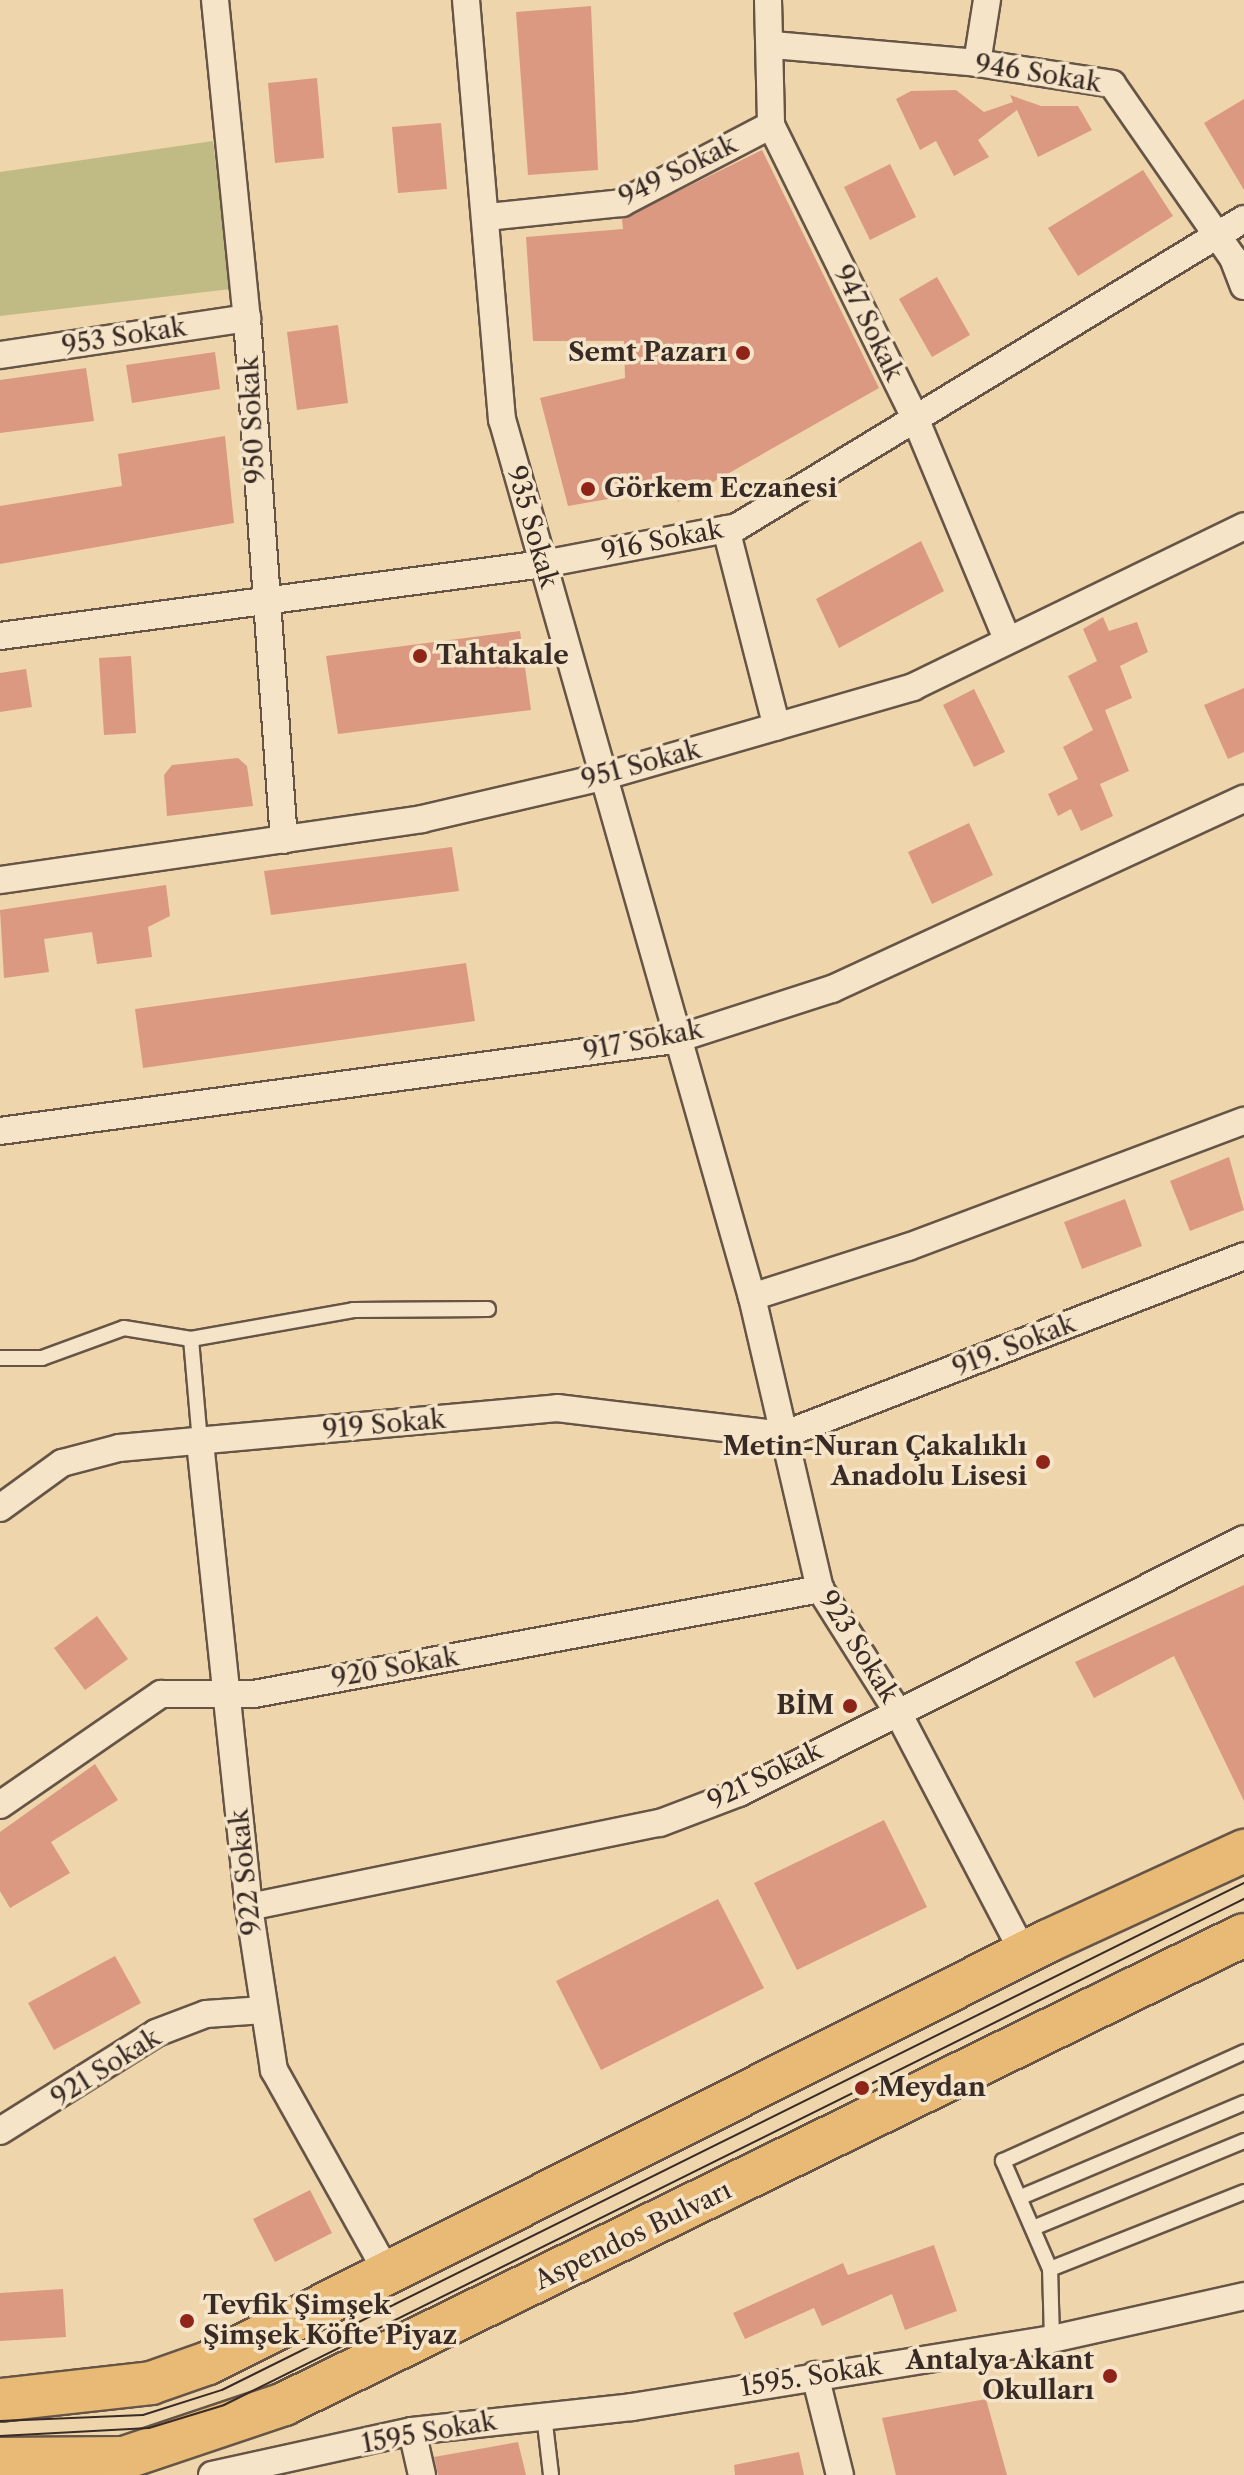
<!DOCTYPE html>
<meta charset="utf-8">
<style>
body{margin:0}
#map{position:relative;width:1244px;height:2475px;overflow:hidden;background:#efd5ab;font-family:"Libre Caslon Text",serif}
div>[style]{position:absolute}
.green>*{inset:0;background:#c0bb84}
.building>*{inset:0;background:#db9982}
.roads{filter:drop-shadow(2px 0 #665546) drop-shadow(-2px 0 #665546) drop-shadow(0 2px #665546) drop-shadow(0 -2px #665546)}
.service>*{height:14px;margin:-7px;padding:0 7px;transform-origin:7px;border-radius:7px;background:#f5e4c8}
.minor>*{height:26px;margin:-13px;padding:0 13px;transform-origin:13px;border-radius:13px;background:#f5e4c8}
.primary>*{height:42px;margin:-21px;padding:0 21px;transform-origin:21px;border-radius:21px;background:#e8ba76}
.tram>*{height:2px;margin:-1px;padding:0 1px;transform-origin:1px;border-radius:1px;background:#382a25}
.dots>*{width:22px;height:22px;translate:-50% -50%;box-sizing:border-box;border:4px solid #f5e4c8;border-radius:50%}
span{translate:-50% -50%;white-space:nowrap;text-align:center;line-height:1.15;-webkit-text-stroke:7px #f5e4c8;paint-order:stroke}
.street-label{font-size:26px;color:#382a25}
.poi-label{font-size:26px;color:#382a25;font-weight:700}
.right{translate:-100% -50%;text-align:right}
.left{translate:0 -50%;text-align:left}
</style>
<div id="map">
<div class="green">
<i style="clip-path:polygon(213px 141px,231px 289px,0 316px,0 172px)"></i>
</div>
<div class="building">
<i style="clip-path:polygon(591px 6px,598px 170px,528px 175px,516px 12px)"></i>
<i style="clip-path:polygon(317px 78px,324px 158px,275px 163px,268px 83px)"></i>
<i style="clip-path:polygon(956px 90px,984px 112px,1013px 102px,1010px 95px,1041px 106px,1078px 106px,1092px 130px,1038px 157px,1017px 110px,978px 140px,989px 157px,954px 176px,936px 141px,920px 150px,896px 99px,911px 91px)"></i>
<i style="clip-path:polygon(1244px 99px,1244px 190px,1204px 123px)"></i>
<i style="clip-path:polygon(441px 123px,447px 189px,398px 193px,392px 127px)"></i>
<i style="clip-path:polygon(762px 150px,879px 388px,678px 502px,671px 488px,568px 506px,540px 398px,625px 378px,624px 341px,533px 341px,526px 237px,623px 229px,622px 219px)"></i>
<i style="clip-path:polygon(890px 164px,916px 217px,870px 240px,844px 187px)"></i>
<i style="clip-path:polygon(1143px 170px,1173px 216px,1078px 276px,1048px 228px)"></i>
<i style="clip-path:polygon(937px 277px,970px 335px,932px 357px,899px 299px)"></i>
<i style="clip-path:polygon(338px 325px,348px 403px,297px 410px,287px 332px)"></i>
<i style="clip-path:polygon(215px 352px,220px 389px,132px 403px,126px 365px)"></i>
<i style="clip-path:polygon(86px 368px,94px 421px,0 433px,0 380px)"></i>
<i style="clip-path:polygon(225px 436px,234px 523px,0 564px,0 506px,122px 486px,118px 454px)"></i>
<i style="clip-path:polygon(921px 541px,944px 591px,839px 648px,816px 599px)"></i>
<i style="clip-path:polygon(1103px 617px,1109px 631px,1137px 622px,1148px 652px,1120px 666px,1132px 698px,1105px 710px,1129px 771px,1100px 784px,1113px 816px,1081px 831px,1071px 809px,1058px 816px,1048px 794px,1078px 779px,1063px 747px,1093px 730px,1068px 676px,1097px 661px,1083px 629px)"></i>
<i style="clip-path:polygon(520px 631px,531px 710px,338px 734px,326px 656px)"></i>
<i style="clip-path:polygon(131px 656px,136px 733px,104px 735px,99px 658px)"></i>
<i style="clip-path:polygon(26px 669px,32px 707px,0 712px,0 673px)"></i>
<i style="clip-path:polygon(1244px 688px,1244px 752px,1228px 759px,1204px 705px)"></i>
<i style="clip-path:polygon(974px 689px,1005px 752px,974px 767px,943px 705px)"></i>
<i style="clip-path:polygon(238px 758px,247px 766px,253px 806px,167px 816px,164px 775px,172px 765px)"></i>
<i style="clip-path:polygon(969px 823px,993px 875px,932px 904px,908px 852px)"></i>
<i style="clip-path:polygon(452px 847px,459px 891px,271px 915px,264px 871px)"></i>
<i style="clip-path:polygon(166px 885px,170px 916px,148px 927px,152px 957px,97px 964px,92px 932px,44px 939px,49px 972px,4px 978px,0 910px)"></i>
<i style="clip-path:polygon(466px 963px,475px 1021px,143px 1068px,135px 1009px)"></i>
<i style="clip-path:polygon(1229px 1157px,1244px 1210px,1190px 1231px,1170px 1181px)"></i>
<i style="clip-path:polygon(1125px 1199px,1142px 1246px,1082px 1269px,1064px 1222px)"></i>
<i style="clip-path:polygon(1244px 1585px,1244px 1801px,1174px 1656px,1094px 1698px,1075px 1662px)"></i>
<i style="clip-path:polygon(97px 1616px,128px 1659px,85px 1690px,54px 1648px)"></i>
<i style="clip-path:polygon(95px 1764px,118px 1800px,51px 1842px,70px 1873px,10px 1908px,0 1891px,0 1832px)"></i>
<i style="clip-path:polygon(884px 1820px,927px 1907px,797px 1970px,754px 1883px)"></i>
<i style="clip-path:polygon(718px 1899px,764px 1988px,601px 2070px,556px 1981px)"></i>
<i style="clip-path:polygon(115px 1956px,141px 2003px,54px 2050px,28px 2003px)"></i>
<i style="clip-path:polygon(310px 2190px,332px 2233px,275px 2262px,253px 2219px)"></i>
<i style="clip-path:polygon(934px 2245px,957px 2311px,905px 2330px,892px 2294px,822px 2326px,814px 2308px,745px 2339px,733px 2313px,843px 2263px,848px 2275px)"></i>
<i style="clip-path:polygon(63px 2289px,66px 2337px,0 2341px,0 2293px)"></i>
<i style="clip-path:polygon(986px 2399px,1007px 2475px,896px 2475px,882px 2418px)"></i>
<i style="clip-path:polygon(518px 2442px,526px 2475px,438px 2475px,434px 2457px)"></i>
<i style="clip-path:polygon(799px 2452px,804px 2475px,735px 2475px,734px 2465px)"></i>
</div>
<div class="roads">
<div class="service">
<i style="left:191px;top:1339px;width:103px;rotate:85deg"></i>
<i style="left:0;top:1358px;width:42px"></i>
<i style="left:42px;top:1358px;width:87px;rotate:-20.1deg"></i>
<i style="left:124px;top:1328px;width:68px;rotate:9.3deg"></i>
<i style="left:191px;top:1339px;width:165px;rotate:-10.1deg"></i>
<i style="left:353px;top:1310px;width:135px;rotate:-0.4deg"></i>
<i style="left:1021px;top:2197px;width:242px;rotate:-22.9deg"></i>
<i style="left:1033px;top:2228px;width:228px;rotate:-22.4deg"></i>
<i style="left:1050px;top:2269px;width:209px;rotate:-21.6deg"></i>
<i style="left:1052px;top:2339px;width:70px;rotate:-91.6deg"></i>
<i style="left:1050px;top:2269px;width:118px;rotate:-113.5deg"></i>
<i style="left:1003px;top:2161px;width:265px;rotate:-24.3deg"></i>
<i style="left:544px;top:2415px;width:60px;rotate:83.3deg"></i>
</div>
<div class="minor">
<i style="left:215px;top:0;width:320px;rotate:84.3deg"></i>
<i style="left:247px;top:318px;width:523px;rotate:85.95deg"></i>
<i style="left:466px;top:0;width:421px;rotate:85.1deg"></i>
<i style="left:502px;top:419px;width:913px;rotate:74.11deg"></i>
<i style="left:752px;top:1297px;width:300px;rotate:76.9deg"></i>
<i style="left:820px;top:1589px;width:142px;rotate:57.7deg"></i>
<i style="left:896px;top:1709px;width:276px;rotate:62.4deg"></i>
<i style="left:768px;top:0;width:125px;rotate:88.6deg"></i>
<i style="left:771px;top:125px;width:326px;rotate:63.8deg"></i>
<i style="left:915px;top:418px;width:239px;rotate:67.4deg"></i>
<i style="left:773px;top:45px;width:205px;rotate:5deg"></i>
<i style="left:977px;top:63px;width:137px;rotate:8.8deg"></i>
<i style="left:1112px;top:84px;width:212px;rotate:55.2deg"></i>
<i style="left:1233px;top:258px;width:30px;rotate:69deg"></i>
<i style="left:977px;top:63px;width:64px;rotate:-81deg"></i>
<i style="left:487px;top:217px;width:136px;rotate:-5.9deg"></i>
<i style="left:622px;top:203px;width:168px;rotate:-27.6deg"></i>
<i style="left:0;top:355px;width:250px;rotate:-8.5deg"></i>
<i style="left:726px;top:529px;width:204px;rotate:75.6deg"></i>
<i style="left:0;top:636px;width:548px;rotate:-7.55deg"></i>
<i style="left:543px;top:564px;width:197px;rotate:-10.8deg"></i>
<i style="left:737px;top:527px;width:593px;rotate:-31.28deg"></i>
<i style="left:0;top:880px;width:426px;rotate:-8.2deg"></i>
<i style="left:422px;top:819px;width:185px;rotate:-13.1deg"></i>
<i style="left:602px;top:777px;width:324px;rotate:-16.1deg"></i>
<i style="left:913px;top:687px;width:368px;rotate:-25.9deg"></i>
<i style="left:0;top:1131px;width:680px;rotate:-7.69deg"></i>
<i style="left:674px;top:1040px;width:166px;rotate:-17.9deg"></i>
<i style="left:832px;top:989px;width:454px;rotate:-24.8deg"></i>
<i style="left:752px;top:1297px;width:164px;rotate:-17.8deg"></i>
<i style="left:908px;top:1247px;width:359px;rotate:-20.6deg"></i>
<i style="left:200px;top:1442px;width:468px;rotate:84deg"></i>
<i style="left:249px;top:1907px;width:165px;rotate:81.3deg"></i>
<i style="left:274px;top:2070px;width:234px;rotate:60.8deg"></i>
<i style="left:0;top:1508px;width:77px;rotate:-36deg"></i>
<i style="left:62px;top:1463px;width:59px;rotate:-14.7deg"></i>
<i style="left:119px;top:1448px;width:440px;rotate:-5.2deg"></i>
<i style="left:557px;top:1408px;width:228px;rotate:6.8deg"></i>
<i style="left:783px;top:1435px;width:495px;rotate:-21.2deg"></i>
<i style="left:0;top:1805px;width:196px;rotate:-34.6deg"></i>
<i style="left:161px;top:1694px;width:93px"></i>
<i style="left:254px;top:1694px;width:576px;rotate:-10.51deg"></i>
<i style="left:249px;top:1907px;width:419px;rotate:-11.6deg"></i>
<i style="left:660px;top:1823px;width:85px;rotate:-20.8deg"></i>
<i style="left:739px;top:1793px;width:565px;rotate:-26.7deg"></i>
<i style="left:0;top:2131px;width:184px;rotate:-32.1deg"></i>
<i style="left:156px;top:2033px;width:53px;rotate:-20.8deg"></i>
<i style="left:206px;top:2014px;width:58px;rotate:-3.9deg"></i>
<i style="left:815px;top:2375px;width:103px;rotate:76deg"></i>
<i style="left:412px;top:2431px;width:45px;rotate:77.2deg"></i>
<i style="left:212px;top:2475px;width:205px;rotate:-12.4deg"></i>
<i style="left:412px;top:2431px;width:221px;rotate:-6.2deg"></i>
<i style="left:632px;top:2407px;width:425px;rotate:-9.2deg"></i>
<i style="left:1052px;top:2339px;width:197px;rotate:-12.6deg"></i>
</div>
<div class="primary">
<i style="left:0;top:2400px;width:152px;rotate:-6.4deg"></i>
<i style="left:151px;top:2383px;width:60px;rotate:-19.3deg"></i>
<i style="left:208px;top:2363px;width:940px;rotate:-26.67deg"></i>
<i style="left:1048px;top:1941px;width:216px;rotate:-24.7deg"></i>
<i style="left:0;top:2459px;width:124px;rotate:-0.5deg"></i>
<i style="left:124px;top:2458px;width:169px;rotate:-18.6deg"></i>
<i style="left:284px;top:2404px;width:1068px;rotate:-26.04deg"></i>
</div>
</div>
<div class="tram">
<i style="left:0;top:2421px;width:143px;rotate:-2.4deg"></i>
<i style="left:143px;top:2415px;width:83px;rotate:-17.6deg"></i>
<i style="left:222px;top:2390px;width:1141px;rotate:-26.39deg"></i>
<i style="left:0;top:2436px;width:149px;rotate:-3.1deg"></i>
<i style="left:149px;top:2428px;width:78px;rotate:-17deg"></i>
<i style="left:224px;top:2405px;width:1139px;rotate:-26.39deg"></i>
</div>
<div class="dots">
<i style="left:743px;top:353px;background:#8f2418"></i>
<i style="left:588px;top:489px;background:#8f2418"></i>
<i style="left:420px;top:656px;background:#8f2418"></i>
<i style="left:1043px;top:1462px;background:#8f2418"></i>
<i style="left:850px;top:1706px;background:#8f2418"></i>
<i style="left:862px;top:2088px;background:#8f2418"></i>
<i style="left:187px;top:2321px;background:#8f2418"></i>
<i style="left:1110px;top:2376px;background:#8f2418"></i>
</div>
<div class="street-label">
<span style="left:1038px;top:74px;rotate:9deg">946 Sokak</span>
<span style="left:678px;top:171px;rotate:-26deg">949 Sokak</span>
<span style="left:868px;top:323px;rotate:64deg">947 Sokak</span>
<span style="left:124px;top:337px;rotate:-9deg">953 Sokak</span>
<span style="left:253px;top:420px;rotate:-93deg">950 Sokak</span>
<span style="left:532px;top:527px;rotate:74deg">935 Sokak</span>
<span style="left:662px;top:541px;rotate:-11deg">916 Sokak</span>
<span style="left:641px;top:765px;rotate:-15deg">951 Sokak</span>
<span style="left:643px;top:1041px;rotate:-11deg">917 Sokak</span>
<span style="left:1014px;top:1346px;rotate:-21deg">919. Sokak</span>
<span style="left:384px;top:1425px;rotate:-5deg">919 Sokak</span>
<span style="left:858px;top:1647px;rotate:58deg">923 Sokak</span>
<span style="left:395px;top:1668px;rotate:-10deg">920 Sokak</span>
<span style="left:765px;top:1776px;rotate:-26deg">921 Sokak</span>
<span style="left:246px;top:1872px;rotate:-96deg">922 Sokak</span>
<span style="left:106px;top:2068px;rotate:-32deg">921 Sokak</span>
<span style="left:633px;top:2236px;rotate:-26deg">Aspendos Bulvarı</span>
<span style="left:811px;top:2377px;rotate:-9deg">1595. Sokak</span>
<span style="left:429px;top:2433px;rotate:-10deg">1595 Sokak</span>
</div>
<div class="poi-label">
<span class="right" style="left:727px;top:353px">Semt Pazarı</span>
<span class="left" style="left:604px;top:489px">Görkem Eczanesi</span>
<span class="left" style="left:436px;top:656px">Tahtakale</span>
<span class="right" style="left:1027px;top:1462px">Metin-Nuran Çakalıklı<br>Anadolu Lisesi</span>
<span class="right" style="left:834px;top:1706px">BİM</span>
<span class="left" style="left:878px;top:2088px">Meydan</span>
<span class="left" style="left:203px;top:2321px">Tevfik Şimşek<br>Şimşek Köfte Piyaz</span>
<span class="right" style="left:1094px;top:2376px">Antalya Akant<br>Okulları</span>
</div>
</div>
